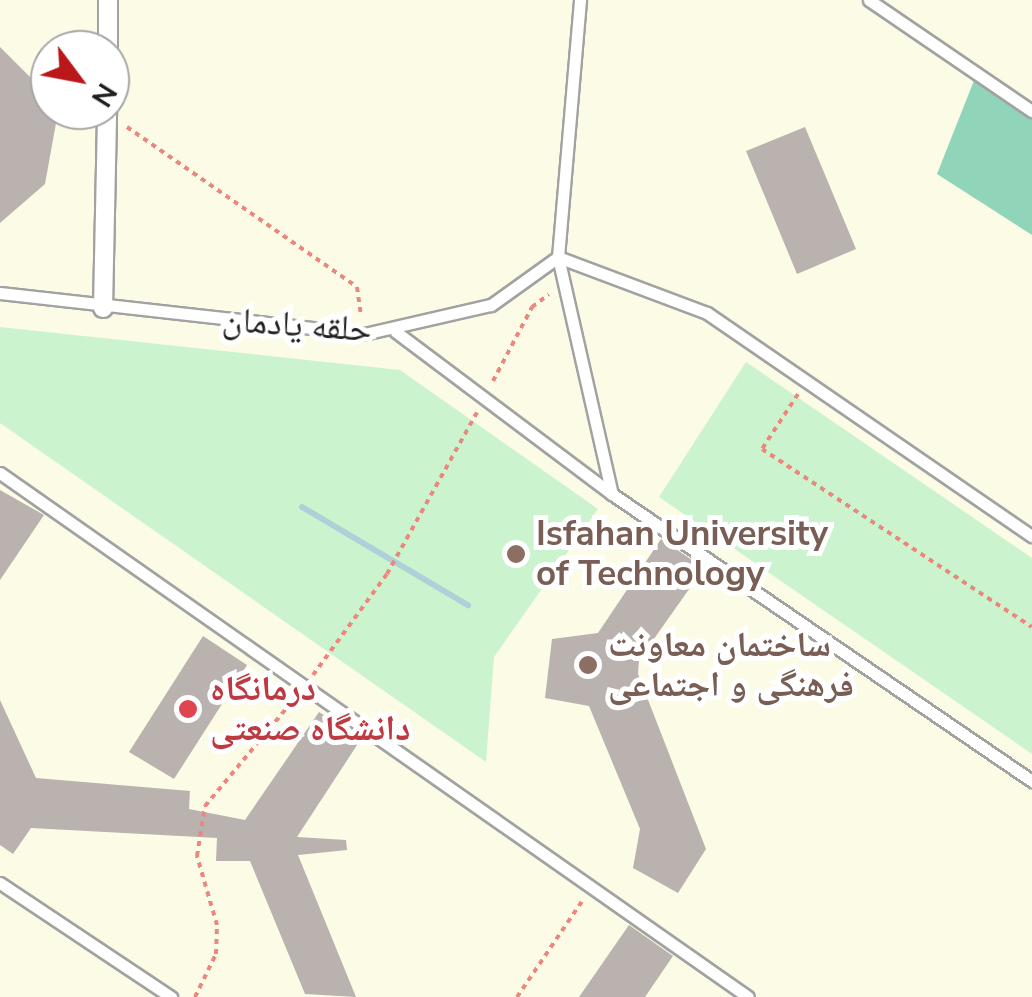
<!DOCTYPE html>
<meta charset="utf-8">
<style>
body{margin:0}
#map{position:relative;width:1032px;height:997px;overflow:hidden;background:#f0ede8;font-family:"Nunito Sans","Noto Naskh Arabic",sans-serif}
div>[style]{position:absolute}
.education>*{inset:0;background:#fcfbe5}
.park>*{inset:0;background:#cbf4ce}
.pitch>*{inset:0;background:#90d5b9}
.stream>*{height:6px;margin:-3px;padding:0 3px;transform-origin:3px;border-radius:3px;background:#aed0d8}
.building>*{inset:0;background:#b9b2ae}
.path>*{height:4px;margin-top:-2px;transform-origin:0;background:repeating-linear-gradient(90deg,#ea887f 0 5px,transparent 0 10px)}
.roads{filter:drop-shadow(2px 0 #a2a2a2) drop-shadow(-2px 0 #a2a2a2) drop-shadow(0 2px #a2a2a2) drop-shadow(0 -2px #a2a2a2)}
.service>*{height:11px;margin:-5.5px;padding:0 5.5px;transform-origin:5.5px;border-radius:5.5px;background:#fff}
.pedestrian>*{height:18px;margin:-9px;padding:0 9px;transform-origin:9px;border-radius:9px;background:#fff}
.dots>*{width:28px;height:28px;translate:-50% -50%;box-sizing:border-box;border:5px solid #fff;border-radius:50%}
span{translate:-50% -50%;white-space:nowrap;text-align:center;line-height:1.15;-webkit-text-stroke:10px #fff;paint-order:stroke}
.street-label{font-size:35px;color:#212121}
.education-label{font-size:35px;color:#785e54;font-weight:700}
.left{translate:0 -50%;text-align:left}
.health-label{font-size:35px;color:#be3a42;font-weight:700}
.north{position:absolute;left:30px;top:30px;width:100px;height:100px;box-sizing:border-box;background:#fff;border:2px solid #a6a6a6;border-radius:50%;rotate:122deg;font-size:28px;font-weight:700;line-height:40px;text-align:center;color:#212121}
.north::after{content:'';display:block;margin:auto;width:35px;height:45px;background:#ba171b;clip-path:polygon(50% 0,100% 100%,50% 72%,0 100%)}
</style>
<div id="map">
<div class="education">
<i style="clip-path:polygon(evenodd,0 0,1032px 0,1032px 997px,0 997px,0 0,50px 50px,110px 50px,110px 110px,50px 110px,50px 50px)"></i>
</div>
<div class="park">
<i style="clip-path:polygon(0 327px,400px 370px,598px 509px,494px 657px,486px 762px,0 423px)"></i>
<i style="clip-path:polygon(746px 362px,1032px 558px,1032px 754px,659px 497px)"></i>
</div>
<div class="pitch">
<i style="clip-path:polygon(975px 78px,1032px 117px,1032px 235px,937px 174px)"></i>
</div>
<div class="stream">
<i style="left:302px;top:507px;width:193px;rotate:30.6deg"></i>
</div>
<div class="building">
<i style="clip-path:polygon(0 47px,47px 94px,56px 123px,45px 184px,0 223px)"></i>
<i style="clip-path:polygon(805px 127px,856px 249px,797px 274px,746px 151px)"></i>
<i style="clip-path:polygon(0 490px,44px 515px,0 580px)"></i>
<i style="clip-path:polygon(661px 539px,704px 568px,639px 660px,638px 674px,706px 849px,678px 893px,633px 868px,640px 829px,589px 706px,545px 698px,552px 639px,598px 633px)"></i>
<i style="clip-path:polygon(203px 636px,247px 665px,174px 779px,129px 752px)"></i>
<i style="clip-path:polygon(0 700px,36px 778px,190px 791px,189px 809px,245px 820px,319px 712px,361px 739px,297px 837px,346px 840px,347px 850px,298px 855px,356px 997px,305px 994px,250px 861px,216px 861px,217px 838px,31px 828px,13px 854px,0 845px)"></i>
<i style="clip-path:polygon(629px 925px,673px 956px,645px 997px,579px 997px)"></i>
</div>
<div class="path">
<i style="left:127px;top:127px;width:280px;rotate:34.8deg"></i>
<i style="left:357px;top:287px;width:30px;rotate:82deg"></i>
<i style="left:493px;top:381px;width:84px;rotate:-62.2deg"></i>
<i style="left:532px;top:307px;width:21px;rotate:-37deg"></i>
<i style="left:798px;top:394px;width:66px;rotate:123.2deg"></i>
<i style="left:762px;top:449px;width:323px;rotate:33.4deg"></i>
<i style="left:313px;top:675px;width:125px;rotate:-53.8deg"></i>
<i style="left:387px;top:574px;width:185px;rotate:-60.9deg"></i>
<i style="left:195px;top:997px;width:48px;rotate:-64deg"></i>
<i style="left:216px;top:954px;width:29px;rotate:-88deg"></i>
<i style="left:217px;top:925px;width:72px;rotate:-106.2deg"></i>
<i style="left:197px;top:856px;width:51px;rotate:-80.9deg"></i>
<i style="left:205px;top:806px;width:141px;rotate:-50.2deg"></i>
<i style="left:517px;top:997px;width:117px;rotate:-55.8deg"></i>
</div>
<div class="roads">
<div class="service">
<i style="left:869px;top:0;width:197px;rotate:34.3deg"></i>
<i style="left:558px;top:257px;width:159px;rotate:20.6deg"></i>
<i style="left:707px;top:313px;width:394px;rotate:34.5deg"></i>
<i style="left:558px;top:257px;width:243px;rotate:77.2deg"></i>
<i style="left:0;top:293px;width:366px;rotate:6.4deg"></i>
<i style="left:364px;top:334px;width:130px;rotate:-12.9deg"></i>
<i style="left:491px;top:305px;width:82px;rotate:-35.6deg"></i>
<i style="left:558px;top:257px;width:258px;rotate:-85.1deg"></i>
<i style="left:396px;top:332px;width:270px;rotate:36.9deg"></i>
<i style="left:612px;top:494px;width:509px;rotate:34.35deg"></i>
<i style="left:0;top:473px;width:913px;rotate:35.01deg"></i>
<i style="left:0;top:883px;width:206px;rotate:33.7deg"></i>
</div>
<div class="pedestrian">
<i style="left:108px;top:50px;width:50px;rotate:-90deg"></i>
<i style="left:103px;top:308px;width:198px;rotate:-88.8deg"></i>
</div>
</div>
<div class="dots">
<i style="left:516px;top:554px;background:#8d6e63"></i>
<i style="left:588px;top:665px;background:#8d6e63"></i>
<i style="left:188px;top:709px;background:#e0444e"></i>
</div>
<div class="street-label">
<span style="left:297px;top:325px;rotate:4deg">حلقه یادمان</span>
</div>
<div class="education-label">
<span class="left" style="left:536px;top:554px">Isfahan University<br>of Technology</span>
<span class="left" style="left:608px;top:665px">ساختمان معاونت<br>فرهنگی و اجتماعی</span>
</div>
<div class="health-label">
<span class="left" style="left:210px;top:709px">درمانگاه<br>دانشگاه صنعتی</span>
</div>
<div class="north">N</div>
</div>
